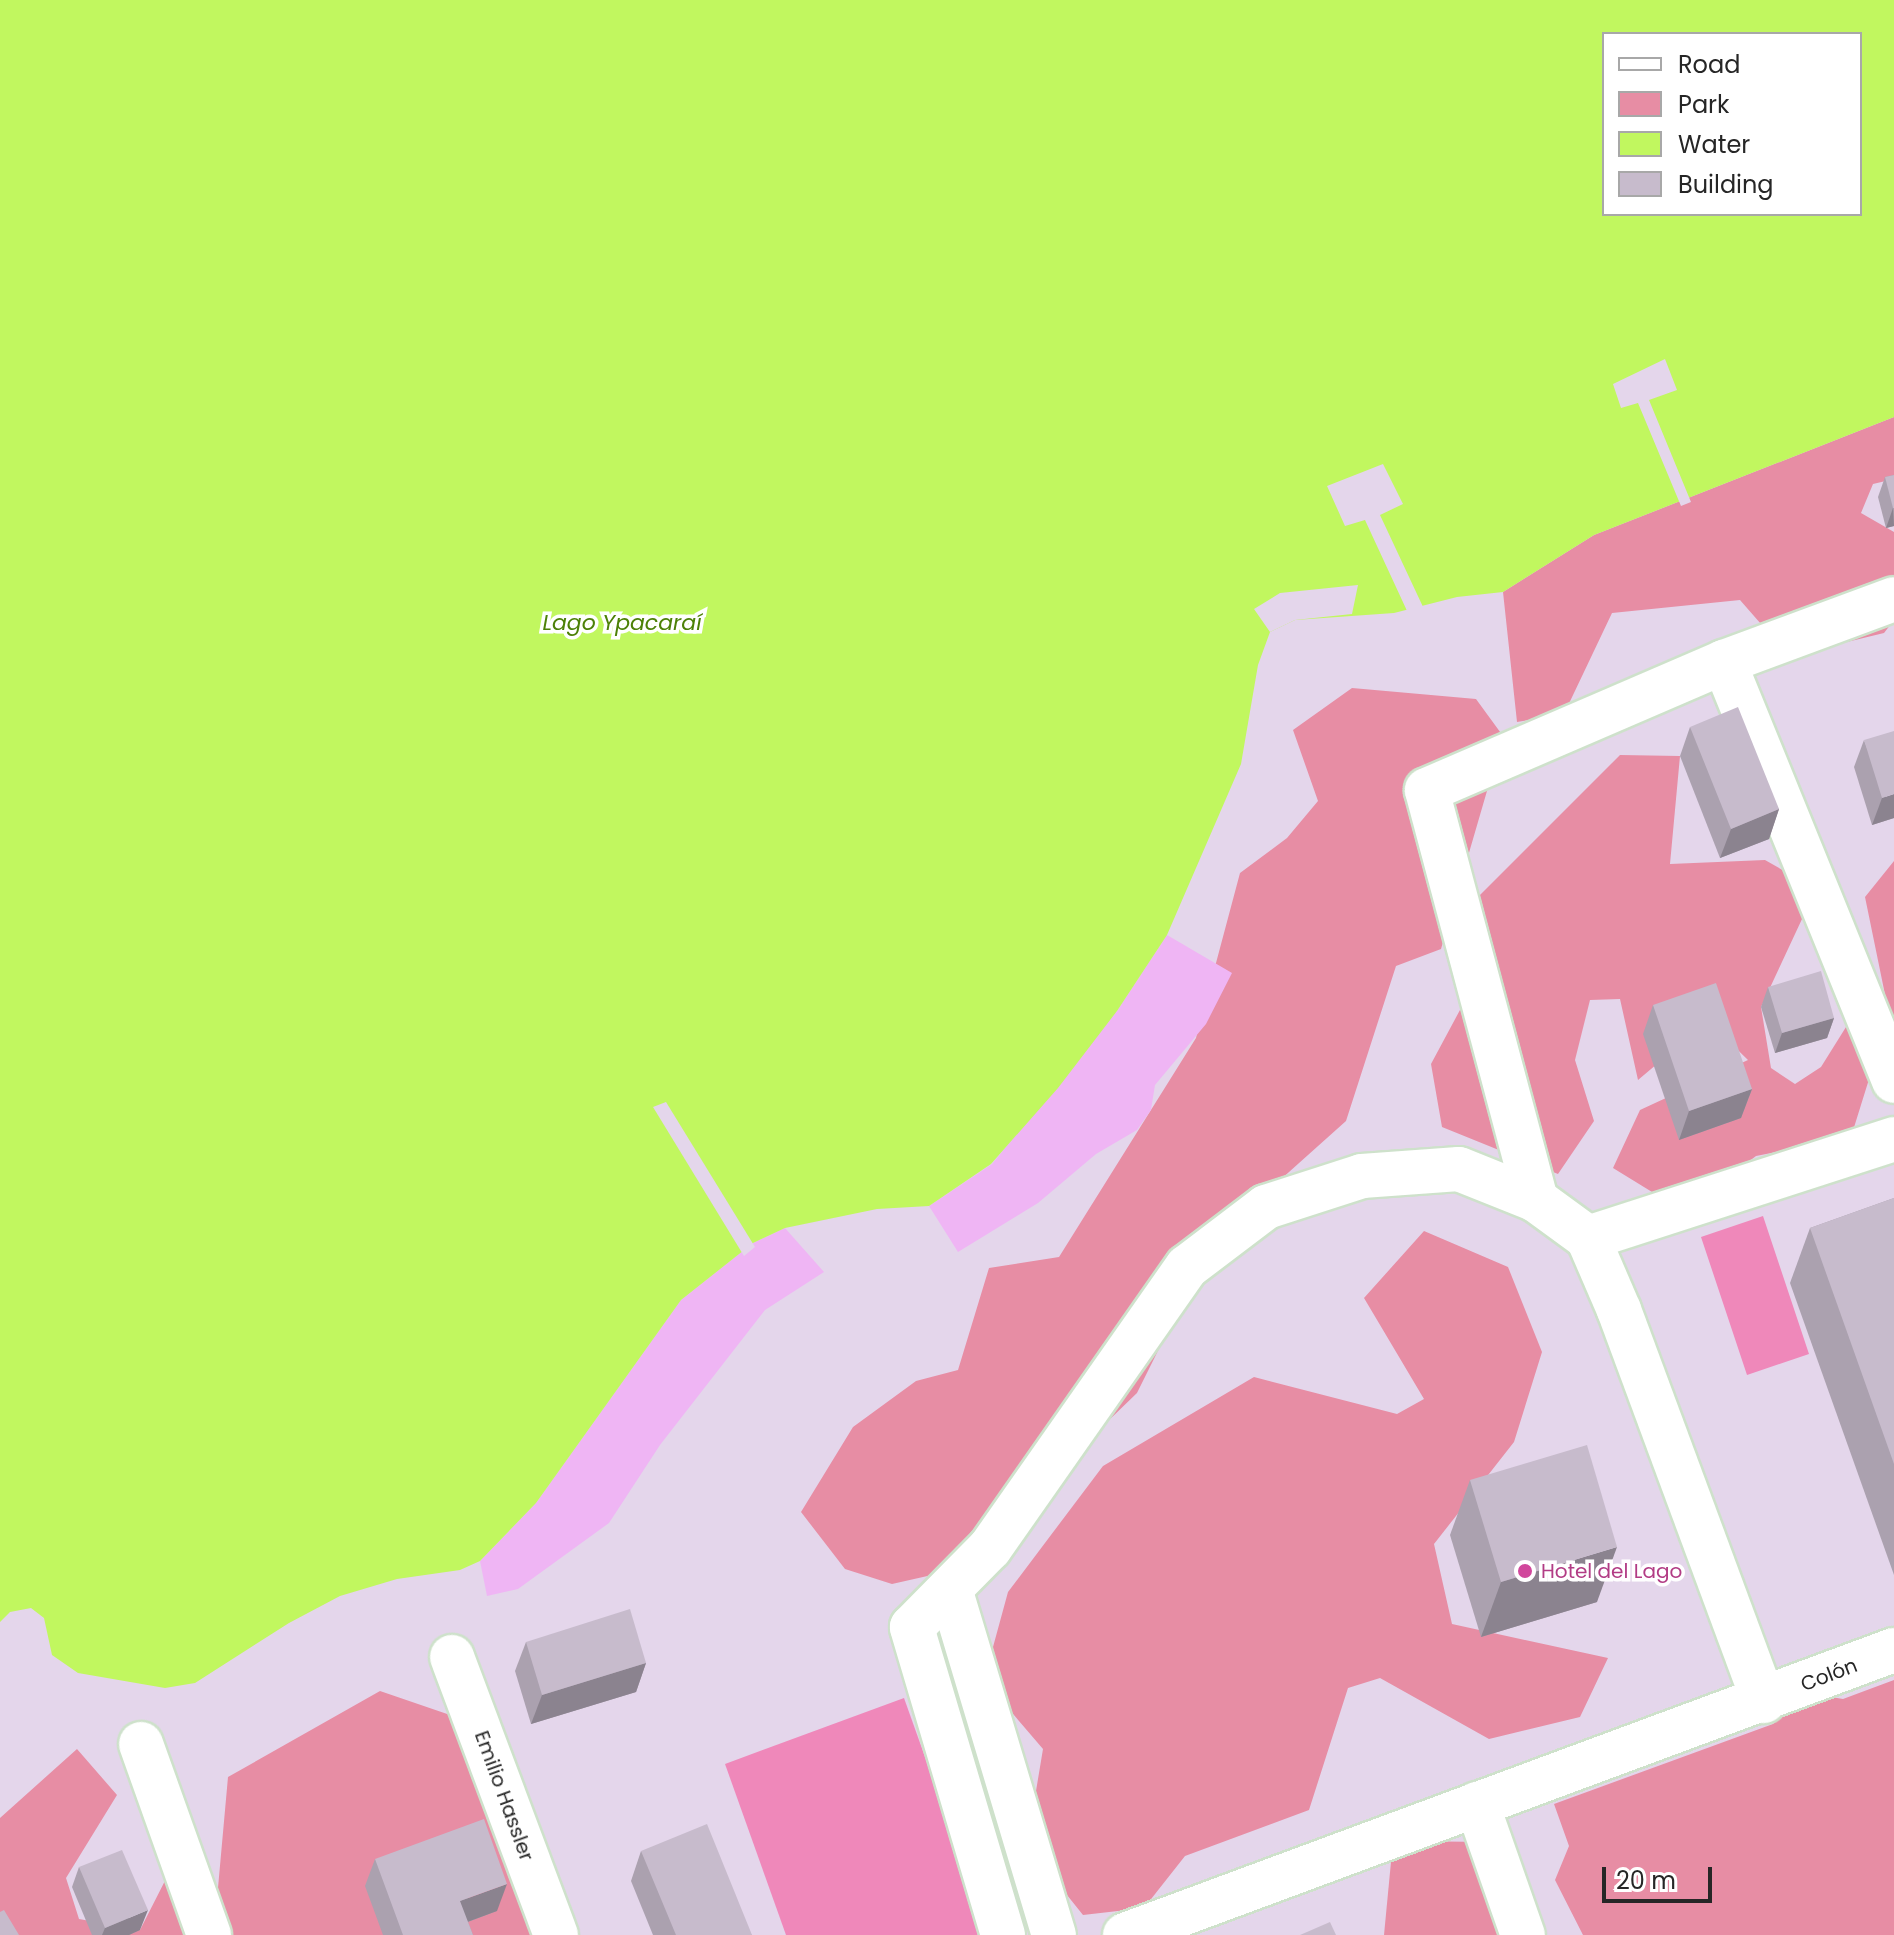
<!DOCTYPE html>
<meta charset="utf-8">
<style>
body{margin:0}
#map{position:relative;width:1894px;height:1935px;overflow:hidden;background:#e4d6eb;font-family:Poppins,sans-serif}
div>[style]{position:absolute}
.green>*{inset:0;background:#e78da4}
.sand>*{inset:0;background:#efb5f4}
.pitch>*{inset:0;background:#ef88ba}
.water>*{inset:0;background:#c1f75f}
.pier>*{inset:0;background:#e4d6eb}
.roads{filter:drop-shadow(2px 0 #cee1cb) drop-shadow(-2px 0 #cee1cb) drop-shadow(0 2px #cee1cb) drop-shadow(0 -2px #cee1cb)}
.minor>*{height:44px;margin:-22px;padding:0 22px;transform-origin:22px;border-radius:22px;background:#fff}
.wall>*{inset:0;background:#aba1af}
.shaded-wall>*{inset:0;background:#8b838f}
.building>*{inset:0;background:#c7bbcc}
.dots>*{width:22px;height:22px;translate:-50% -50%;box-sizing:border-box;border:4px solid #fff;border-radius:50%}
span{translate:-50% -50%;white-space:nowrap;text-align:center;line-height:1.15;-webkit-text-stroke:7px #fff;paint-order:stroke}
.hotel-label{font-size:20px;color:#b23c85}
.left{translate:0 -50%;text-align:left}
.street-label{font-size:20px;color:#262626}
.water-label{font-size:22px;color:#4c8107;font-style:italic}
.legend{position:absolute;left:1602px;top:32px;width:260px;height:184px;box-sizing:border-box;background:#fff;border:2px solid #a8a8a8;margin:0;padding:10px 14px;list-style:none;font-size:24px;color:#262626}
.legend li{display:flex;align-items:center;gap:16px;height:40px}
.legend b{width:40px;border:2px solid #a8a8a8}
.scale{position:absolute;left:1602px;top:1867px;width:110px;height:36px;box-sizing:border-box;border:4px solid #262626;border-top:0;padding-left:10px;font-size:24px;line-height:28px;white-space:nowrap;color:#262626;-webkit-text-stroke:6px #fff;paint-order:stroke}
</style>
<div id="map">
<div class="green">
<i style="clip-path:polygon(1894px 417px,1894px 479px,1873px 484px,1861px 513px,1894px 532px,1894px 620px,1884px 633px,1789px 656px,1740px 600px,1612px 613px,1564px 714px,1517px 722px,1503px 592px,1594px 535px)"></i>
<i style="clip-path:polygon(1352px 688px,1476px 699px,1503px 736px,1441px 949px,1396px 966px,1346px 1121px,1213px 1240px,1137px 1393px,954px 1570px,892px 1584px,845px 1569px,801px 1512px,853px 1427px,916px 1381px,958px 1370px,989px 1268px,1059px 1257px,1196px 1038px,1240px 873px,1287px 838px,1318px 801px,1293px 730px)"></i>
<i style="clip-path:polygon(1620px 755px,1680px 756px,1670px 864px,1765px 860px,1816px 889px,1761px 1007px,1771px 1068px,1795px 1084px,1821px 1067px,1866px 995px,1889px 1014px,1865px 897px,1894px 861px,1894px 1017px,1889px 1015px,1851px 1137px,1756px 1156px,1683px 1211px,1613px 1168px,1640px 1110px,1748px 1060px,1708px 1021px,1638px 1080px,1620px 999px,1590px 1000px,1575px 1060px,1594px 1121px,1558px 1174px,1442px 1127px,1431px 1064px,1475px 982px,1474px 901px)"></i>
<i style="clip-path:polygon(1424px 1231px,1508px 1267px,1542px 1352px,1514px 1442px,1434px 1544px,1452px 1624px,1608px 1658px,1580px 1717px,1489px 1739px,1380px 1678px,1348px 1688px,1309px 1810px,1185px 1856px,1144px 1908px,1083px 1915px,1027px 1845px,1043px 1749px,984px 1680px,1008px 1592px,1103px 1466px,1254px 1377px,1397px 1414px,1424px 1399px,1364px 1298px)"></i>
<i style="clip-path:polygon(1894px 1680px,1894px 1935px,1583px 1935px,1555px 1880px,1569px 1846px,1554px 1804px,1773px 1724px,1808px 1693px,1843px 1699px)"></i>
<i style="clip-path:polygon(380px 1691px,453px 1716px,560px 1935px,0 1935px,0 1818px,77px 1749px,117px 1795px,66px 1878px,79px 1919px,140px 1930px,172px 1867px,215px 1921px,228px 1777px)"></i>
<i style="clip-path:polygon(1393px 1841px,1490px 1842px,1542px 1935px,1384px 1935px)"></i>
</div>
<div class="sand">
<i style="clip-path:polygon(1167px 935px,1232px 973px,1206px 1024px,1155px 1085px,1151px 1110px,1137px 1130px,1096px 1154px,1038px 1203px,958px 1252px,929px 1206px,992px 1164px,1117px 1011px)"></i>
<i style="clip-path:polygon(785px 1228px,824px 1272px,765px 1310px,660px 1445px,609px 1523px,518px 1589px,487px 1596px,480px 1561px,536px 1503px,681px 1300px,753px 1243px)"></i>
</div>
<div class="pitch">
<i style="clip-path:polygon(1763px 1216px,1809px 1354px,1747px 1375px,1701px 1237px)"></i>
<i style="clip-path:polygon(904px 1698px,987px 1931px,977px 1935px,786px 1935px,725px 1764px)"></i>
</div>
<div class="water">
<i style="clip-path:polygon(evenodd,0 0,1894px 0,1894px 417px,1594px 535px,1503px 592px,1457px 597px,1394px 613px,1295px 620px,1270px 632px,1258px 665px,1241px 764px,1167px 935px,1117px 1011px,1058px 1088px,991px 1164px,929px 1206px,877px 1209px,785px 1228px,753px 1243px,681px 1300px,536px 1503px,480px 1561px,460px 1570px,397px 1579px,340px 1596px,289px 1623px,195px 1683px,165px 1688px,78px 1673px,52px 1655px,44px 1618px,31px 1608px,10px 1612px,0 1622px,0 0,1604px 34px,1860px 34px,1860px 214px,1604px 214px,1604px 34px)"></i>
</div>
<div class="pier">
<i style="clip-path:polygon(1665px 359px,1677px 390px,1649px 400px,1691px 502px,1681px 506px,1638px 403px,1621px 408px,1613px 384px)"></i>
<i style="clip-path:polygon(1383px 464px,1403px 504px,1380px 515px,1424px 609px,1408px 613px,1365px 520px,1345px 526px,1327px 486px)"></i>
<i style="clip-path:polygon(1358px 585px,1352px 614px,1295px 620px,1270px 632px,1254px 609px,1280px 593px)"></i>
<i style="clip-path:polygon(666px 1102px,755px 1247px,744px 1256px,653px 1107px)"></i>
</div>
<div class="roads">
<div class="minor">
<i style="left:1724px;top:662px;width:452px;rotate:67.9deg"></i>
<i style="left:1536px;top:1200px;width:424px;rotate:-104.9deg"></i>
<i style="left:1427px;top:790px;width:323px;rotate:-23.3deg"></i>
<i style="left:1724px;top:662px;width:181px;rotate:-20.3deg"></i>
<i style="left:1588px;top:1238px;width:322px;rotate:-17.9deg"></i>
<i style="left:951px;top:1592px;width:358px;rotate:73.3deg"></i>
<i style="left:452px;top:1657px;width:297px;rotate:69.5deg"></i>
<i style="left:141px;top:1744px;width:203px;rotate:70.4deg"></i>
<i style="left:1477px;top:1804px;width:139px;rotate:70.7deg"></i>
<i style="left:1003px;top:1935px;width:321px;rotate:-106.5deg"></i>
<i style="left:912px;top:1627px;width:111px;rotate:-45.4deg"></i>
<i style="left:990px;top:1548px;width:343px;rotate:-55deg"></i>
<i style="left:1187px;top:1267px;width:99px;rotate:-37.2deg"></i>
<i style="left:1266px;top:1207px;width:101px;rotate:-17.9deg"></i>
<i style="left:1362px;top:1176px;width:97px;rotate:-4.1deg"></i>
<i style="left:1459px;top:1169px;width:83px;rotate:21.9deg"></i>
<i style="left:1536px;top:1200px;width:64px;rotate:36.2deg"></i>
<i style="left:1588px;top:1238px;width:78px;rotate:66.7deg"></i>
<i style="left:1619px;top:1310px;width:417px;rotate:69.7deg"></i>
<i style="left:1125px;top:1935px;width:820px;rotate:-20.34deg"></i>
</div>
</div>
<div class="wall">
<i style="clip-path:polygon(1894px 475px,1894px 526px,1886px 528px,1878px 497px,1885px 477px)"></i>
<i style="clip-path:polygon(1690px 727px,1779px 809px,1769px 839px,1720px 858px,1680px 756px)"></i>
<i style="clip-path:polygon(1864px 740px,1894px 818px,1872px 825px,1854px 767px)"></i>
<i style="clip-path:polygon(1768px 987px,1834px 1018px,1827px 1038px,1775px 1053px,1761px 1007px)"></i>
<i style="clip-path:polygon(1653px 1005px,1752px 1089px,1741px 1118px,1679px 1140px,1643px 1034px)"></i>
<i style="clip-path:polygon(1894px 1198px,1894px 1575px,1790px 1283px,1810px 1228px)"></i>
<i style="clip-path:polygon(1470px 1480px,1597px 1602px,1481px 1637px,1450px 1535px)"></i>
<i style="clip-path:polygon(526px 1642px,646px 1663px,636px 1692px,531px 1724px,515px 1671px)"></i>
<i style="clip-path:polygon(641px 1851px,752px 1935px,653px 1935px,631px 1881px)"></i>
<i style="clip-path:polygon(375px 1859px,497px 1911px,468px 1922px,473px 1935px,383px 1935px,365px 1886px)"></i>
<i style="clip-path:polygon(79px 1867px,140px 1930px,129px 1935px,92px 1935px,72px 1887px)"></i>
</div>
<div class="shaded-wall">
<i style="clip-path:polygon(1893px 508px,1894px 526px,1886px 528px)"></i>
<i style="clip-path:polygon(1894px 794px,1894px 818px,1872px 825px,1882px 798px)"></i>
<i style="clip-path:polygon(1779px 809px,1769px 839px,1720px 858px,1731px 829px)"></i>
<i style="clip-path:polygon(1834px 1018px,1827px 1038px,1775px 1053px,1782px 1033px)"></i>
<i style="clip-path:polygon(1752px 1089px,1741px 1118px,1679px 1140px,1689px 1111px)"></i>
<i style="clip-path:polygon(1617px 1547px,1597px 1602px,1481px 1637px,1501px 1582px)"></i>
<i style="clip-path:polygon(646px 1663px,636px 1692px,531px 1724px,542px 1695px)"></i>
<i style="clip-path:polygon(507px 1884px,497px 1911px,451px 1928px,460px 1901px)"></i>
<i style="clip-path:polygon(148px 1910px,140px 1930px,129px 1935px,102px 1935px,105px 1928px)"></i>
</div>
<div class="building">
<i style="clip-path:polygon(1894px 475px,1894px 508px,1893px 508px,1885px 477px)"></i>
<i style="clip-path:polygon(1738px 707px,1779px 809px,1731px 829px,1690px 727px)"></i>
<i style="clip-path:polygon(1894px 731px,1894px 794px,1882px 798px,1864px 740px)"></i>
<i style="clip-path:polygon(1821px 971px,1834px 1018px,1782px 1033px,1768px 987px)"></i>
<i style="clip-path:polygon(1716px 983px,1752px 1089px,1689px 1111px,1653px 1005px)"></i>
<i style="clip-path:polygon(1894px 1198px,1894px 1464px,1810px 1228px)"></i>
<i style="clip-path:polygon(1587px 1445px,1617px 1547px,1501px 1582px,1470px 1480px)"></i>
<i style="clip-path:polygon(630px 1609px,646px 1663px,542px 1695px,526px 1642px)"></i>
<i style="clip-path:polygon(484px 1819px,507px 1884px,460px 1901px,473px 1935px,403px 1935px,375px 1859px)"></i>
<i style="clip-path:polygon(707px 1824px,752px 1935px,676px 1935px,641px 1851px)"></i>
<i style="clip-path:polygon(122px 1850px,148px 1910px,105px 1928px,79px 1867px)"></i>
<i style="clip-path:polygon(4px 1910px,19px 1935px,0 1935px,0 1912px)"></i>
<i style="clip-path:polygon(1330px 1922px,1336px 1935px,1300px 1935px)"></i>
</div>
<div class="dots">
<i style="left:1525px;top:1571px;background:#d1479c"></i>
</div>
<div class="hotel-label">
<span class="left" style="left:1541px;top:1571px">Hotel del Lago</span>
</div>
<div class="street-label">
<span style="left:1829px;top:1675px;rotate:-21deg">Colón</span>
<span style="left:504px;top:1796px;rotate:70deg">Emilio Hassler</span>
</div>
<div class="water-label">
<span style="left:622px;top:623px">Lago Ypacaraí</span>
</div>
<ul class="legend">
<li><b style="height:10px;background:#fff"></b>Road</li>
<li><b style="height:22px;background:#e78da4"></b>Park</li>
<li><b style="height:22px;background:#c1f75f"></b>Water</li>
<li><b style="height:22px;background:#c7bbcc"></b>Building</li>
</ul>
<div class="scale">20 m</div>
</div>
